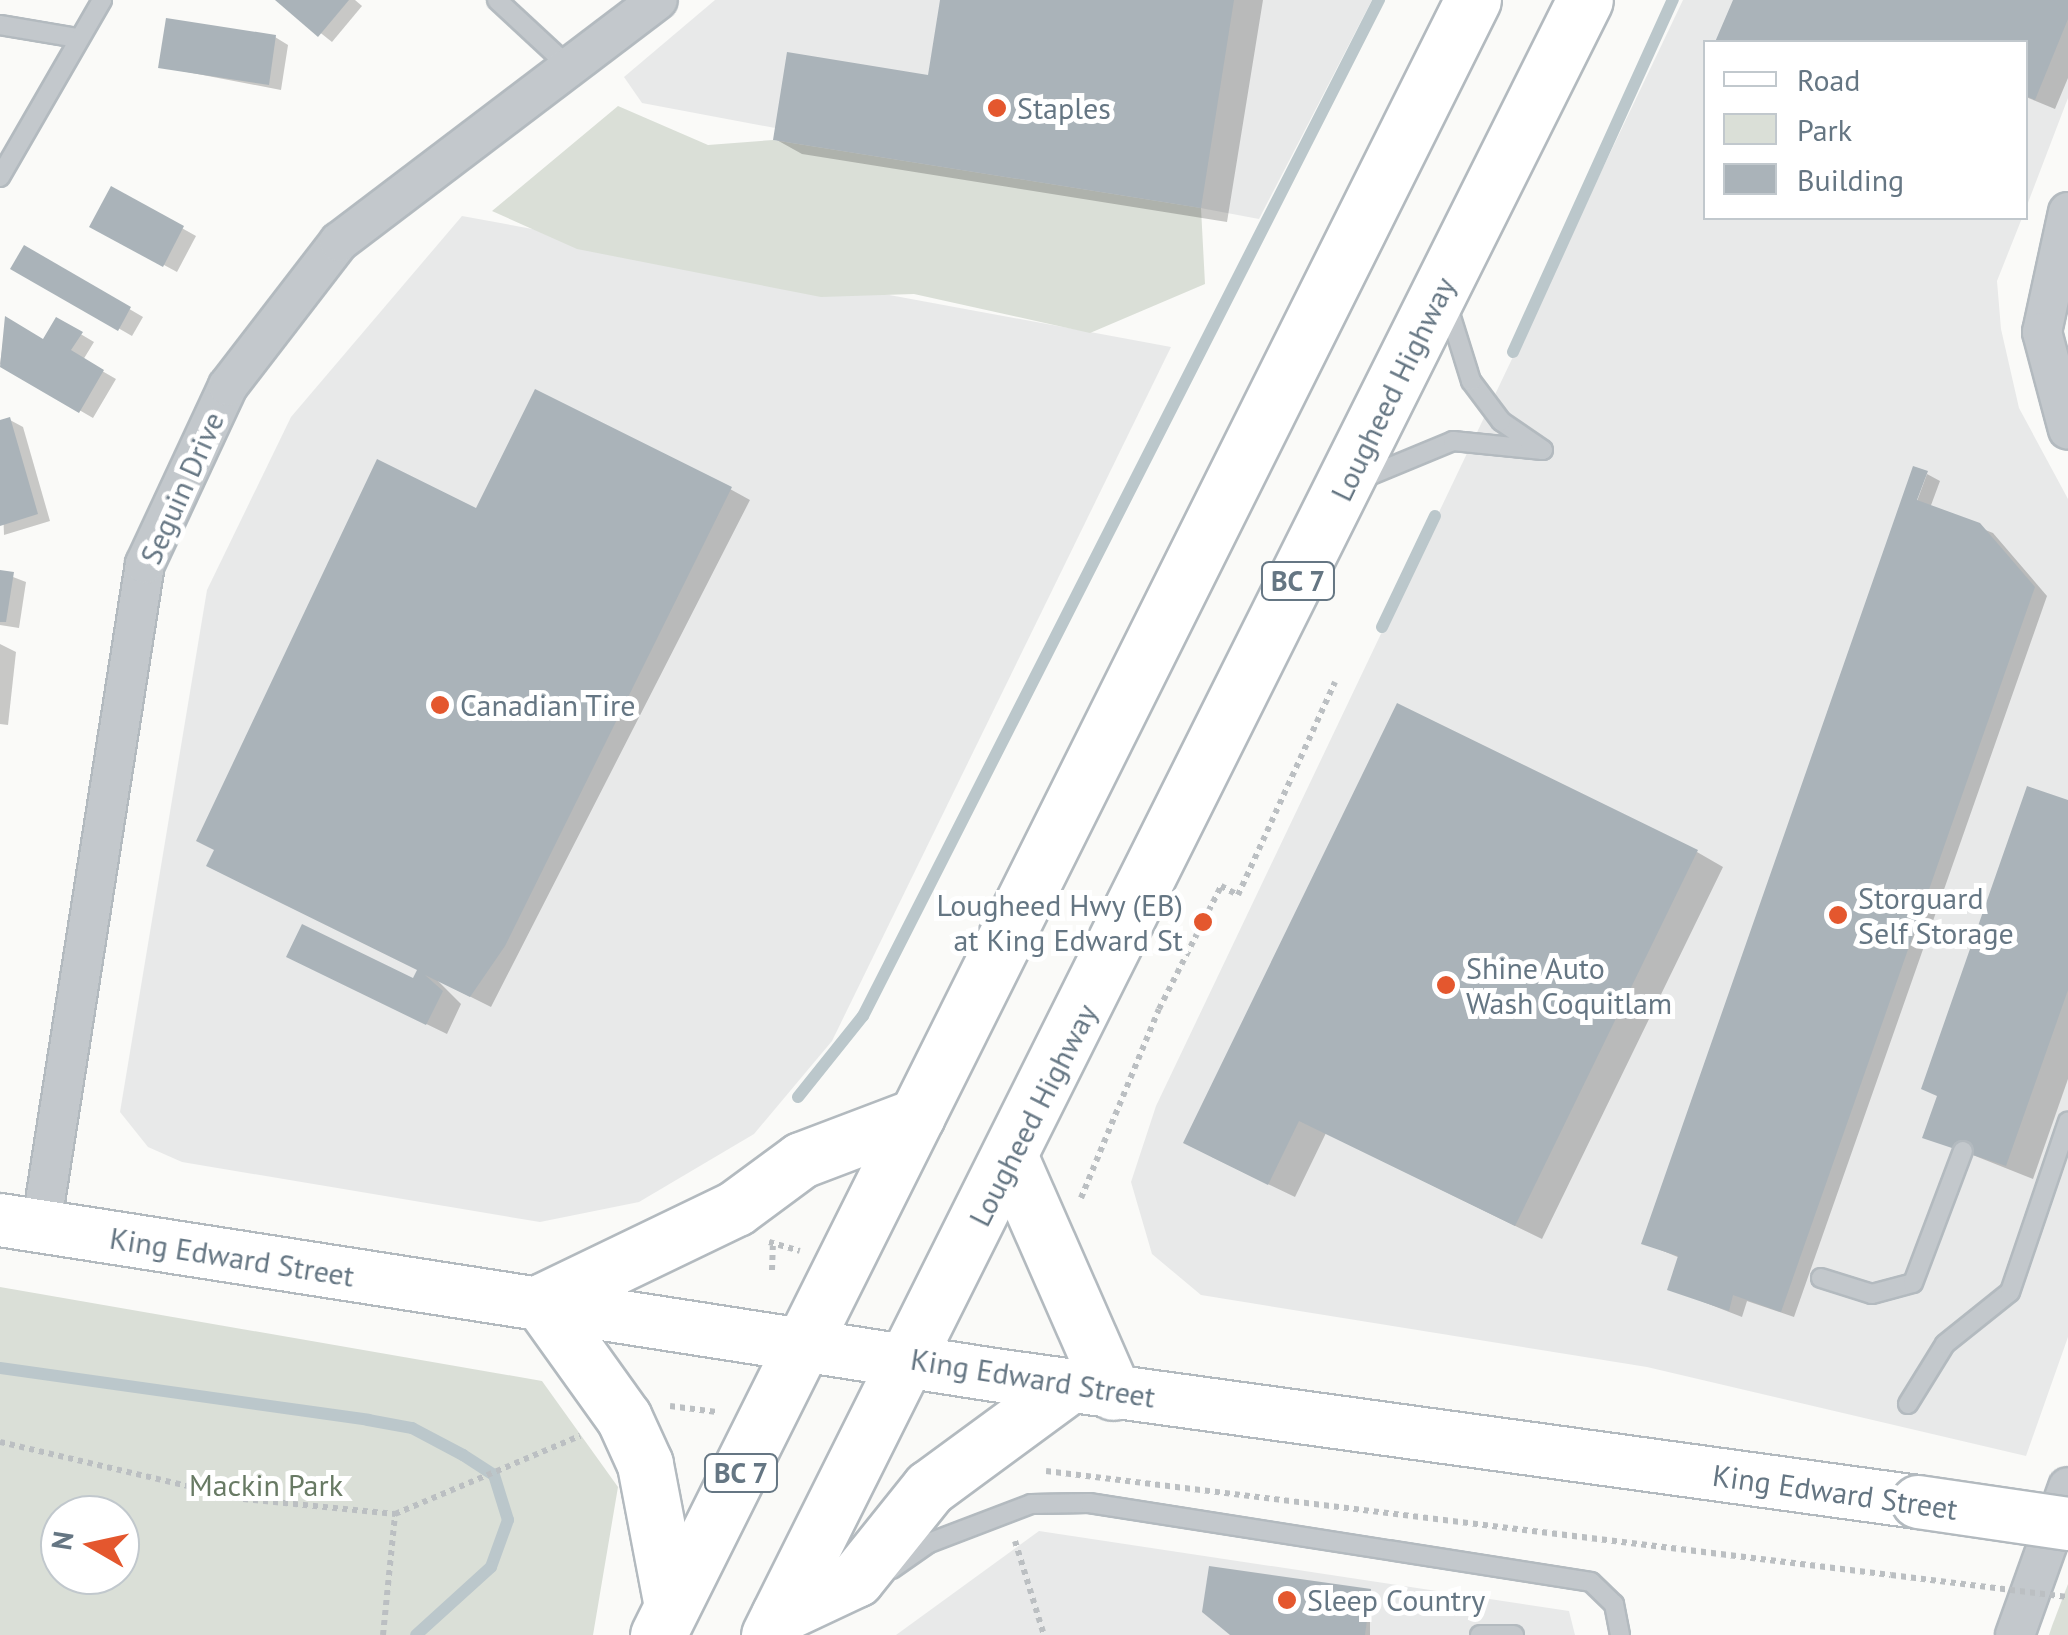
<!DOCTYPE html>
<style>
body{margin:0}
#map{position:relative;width:2068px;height:1635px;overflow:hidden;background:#fafaf8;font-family:"PT Sans",sans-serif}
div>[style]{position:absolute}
.built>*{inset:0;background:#e8e9e9}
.green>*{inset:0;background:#dadfd7}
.shadow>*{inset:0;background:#0003}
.stream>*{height:12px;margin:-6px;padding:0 6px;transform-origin:6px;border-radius:6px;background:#bbc7cb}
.building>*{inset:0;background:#aab3b9}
.path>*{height:6px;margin-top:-3px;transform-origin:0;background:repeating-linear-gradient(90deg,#bbbfc2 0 5px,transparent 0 10px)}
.roads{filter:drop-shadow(2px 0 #b3babf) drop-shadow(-2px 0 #b3babf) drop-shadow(0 2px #b3babf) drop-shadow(0 -2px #b3babf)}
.service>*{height:18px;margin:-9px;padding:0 9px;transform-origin:9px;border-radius:9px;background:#c3c8cc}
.minor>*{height:38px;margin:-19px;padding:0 19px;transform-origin:19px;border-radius:19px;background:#c3c8cc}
.secondary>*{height:52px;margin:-26px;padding:0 26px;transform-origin:26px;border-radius:26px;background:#fff}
.primary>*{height:55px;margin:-27.5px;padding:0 27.5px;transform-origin:27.5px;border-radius:27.5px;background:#fff}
.path-bridge>*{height:6px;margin-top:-3px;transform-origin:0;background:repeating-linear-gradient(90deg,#bbbfc2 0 5px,transparent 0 10px)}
.bridges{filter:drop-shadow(2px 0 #b3babf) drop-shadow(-2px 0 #b3babf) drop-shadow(0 2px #b3babf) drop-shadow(0 -2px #b3babf)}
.secondary-bridge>*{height:52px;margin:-26px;padding:0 26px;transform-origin:26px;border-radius:26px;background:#fff}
.dots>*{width:28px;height:28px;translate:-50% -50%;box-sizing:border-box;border:5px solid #fff;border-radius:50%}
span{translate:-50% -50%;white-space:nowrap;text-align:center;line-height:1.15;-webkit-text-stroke:10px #fff;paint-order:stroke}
.shield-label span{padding:2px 8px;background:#fff;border:2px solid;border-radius:8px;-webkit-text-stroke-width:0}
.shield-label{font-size:28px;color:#657683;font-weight:700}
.poi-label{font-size:30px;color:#657683}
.left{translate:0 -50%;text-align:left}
.right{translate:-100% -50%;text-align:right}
.street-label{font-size:30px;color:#657683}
.park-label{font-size:30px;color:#687a64}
.legend{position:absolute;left:1703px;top:40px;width:325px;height:180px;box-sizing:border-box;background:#fff;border:2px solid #c1c8cd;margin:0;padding:12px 18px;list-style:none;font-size:30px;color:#657683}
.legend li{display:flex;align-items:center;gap:20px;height:50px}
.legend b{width:50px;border:2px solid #c1c8cd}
.north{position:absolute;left:40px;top:1495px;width:100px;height:100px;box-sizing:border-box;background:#fff;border:2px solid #c1c8cd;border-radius:50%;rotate:279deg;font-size:28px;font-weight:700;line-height:40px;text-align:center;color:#657683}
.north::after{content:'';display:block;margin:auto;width:35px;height:45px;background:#e4572e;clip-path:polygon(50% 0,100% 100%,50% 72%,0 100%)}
</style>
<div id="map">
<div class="built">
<i style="clip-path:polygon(715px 0,1372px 0,1259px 219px,642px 103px,624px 77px)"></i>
<i style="clip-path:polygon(1683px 0,2068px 0,2068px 98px,2026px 208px,2026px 42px,1706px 42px,1706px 218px,2022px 218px,1997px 281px,2001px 329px,2019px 408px,2068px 499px,2068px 1337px,2026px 1456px,1647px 1367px,1201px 1295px,1152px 1254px,1131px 1182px,1156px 1106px)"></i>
<i style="clip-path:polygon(462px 216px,1171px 347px,832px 1041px,754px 1134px,639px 1202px,540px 1222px,182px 1162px,148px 1147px,120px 1112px,207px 590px,291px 417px)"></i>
<i style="clip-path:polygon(1039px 1531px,1569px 1611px,1575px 1635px,896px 1635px)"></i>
</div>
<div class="green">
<i style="clip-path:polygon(618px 106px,708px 145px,773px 140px,1201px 208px,1205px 284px,1090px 333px,914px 294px,821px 297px,577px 249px,492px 211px)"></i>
<i style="clip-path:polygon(evenodd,0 1287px,542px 1381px,618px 1487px,593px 1635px,0 1635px,0 1287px,60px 1515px,120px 1515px,120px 1575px,60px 1575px,60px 1515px)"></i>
<i style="clip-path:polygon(2068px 1584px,2068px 1635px,2049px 1635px,2052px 1626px)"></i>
</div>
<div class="shadow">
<i style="clip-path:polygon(279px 0,355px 0,362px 6px,332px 42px)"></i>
<i style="clip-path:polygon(943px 0,1263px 0,1227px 222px,802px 154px,775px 139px,930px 78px)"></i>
<i style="clip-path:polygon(1735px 0,2068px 0,2068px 78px,2055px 109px,2026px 97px,2026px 42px,1718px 42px)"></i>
<i style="clip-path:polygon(275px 37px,288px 45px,281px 90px,161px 67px)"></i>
<i style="clip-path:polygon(112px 189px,196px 236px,177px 272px,92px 226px)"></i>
<i style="clip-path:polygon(25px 248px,143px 317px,132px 336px,14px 268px)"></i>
<i style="clip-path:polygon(6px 320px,44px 342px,57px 320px,94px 342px,83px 360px,116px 379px,93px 418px,0 364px)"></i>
<i style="clip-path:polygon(10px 420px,23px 427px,50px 521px,4px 535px,0 423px)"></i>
<i style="clip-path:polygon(1927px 474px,1940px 481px,1930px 508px,1993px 533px,2047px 596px,1794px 1317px,1747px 1301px,1742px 1317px,1670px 1289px,1680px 1258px,1644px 1243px)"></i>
<i style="clip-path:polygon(730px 489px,750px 500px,491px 1007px,437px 980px,461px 1004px,447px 1034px,309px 967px,414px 981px,420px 970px,477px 512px)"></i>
<i style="clip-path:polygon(0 572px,26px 582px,19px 628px,0 625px)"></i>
<i style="clip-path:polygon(0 644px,16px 652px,8px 725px,0 724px)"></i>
<i style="clip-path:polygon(2068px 803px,2068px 1079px,2033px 1179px,1925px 1136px)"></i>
<i style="clip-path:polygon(1697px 852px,1723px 867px,1542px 1239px,1326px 1133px,1295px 1197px,1212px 1157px)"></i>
<i style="clip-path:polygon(1370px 1591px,1370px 1635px,1234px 1635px)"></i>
</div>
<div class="stream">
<i style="left:1513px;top:352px;width:387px;rotate:-65.6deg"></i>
<i style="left:1382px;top:627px;width:123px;rotate:-64.5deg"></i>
<i style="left:798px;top:1097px;width:104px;rotate:-51.3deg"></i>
<i style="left:863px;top:1016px;width:1140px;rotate:-63.08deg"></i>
<i style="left:0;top:1368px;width:372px;rotate:8deg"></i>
<i style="left:368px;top:1420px;width:45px;rotate:10.3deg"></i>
<i style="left:412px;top:1428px;width:58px;rotate:27.9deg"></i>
<i style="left:463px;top:1455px;width:37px;rotate:33deg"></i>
<i style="left:494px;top:1475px;width:47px;rotate:72.7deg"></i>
<i style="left:508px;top:1520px;width:50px;rotate:109.9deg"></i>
<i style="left:491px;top:1567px;width:101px;rotate:137.8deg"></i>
</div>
<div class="building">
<i style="clip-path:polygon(275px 0,349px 0,318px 37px)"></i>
<i style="clip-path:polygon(940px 0,1234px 0,1201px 208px,773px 140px,787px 52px,928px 75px)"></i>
<i style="clip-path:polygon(1733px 0,2068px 0,2068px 19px,2035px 100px,2026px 96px,2026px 42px,1715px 42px)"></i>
<i style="clip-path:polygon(166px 18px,276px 35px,269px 85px,158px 68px)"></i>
<i style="clip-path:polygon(111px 186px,184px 226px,163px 267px,89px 227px)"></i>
<i style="clip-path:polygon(24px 245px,131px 307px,118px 331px,10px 269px)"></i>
<i style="clip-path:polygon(5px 316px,43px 339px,56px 317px,83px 332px,71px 350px,104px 370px,79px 413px,0 367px)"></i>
<i style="clip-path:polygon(535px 389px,732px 487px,505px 946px,470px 997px,425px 975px,443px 991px,426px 1025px,286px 957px,302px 924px,413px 978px,417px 970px,206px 866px,214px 850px,196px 841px,377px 459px,476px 508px)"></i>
<i style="clip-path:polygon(10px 417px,38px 514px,0 526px,0 420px)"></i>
<i style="clip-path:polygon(1913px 466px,1928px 471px,1917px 500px,1980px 523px,2035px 587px,1781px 1312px,1733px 1295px,1729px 1311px,1667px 1290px,1678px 1256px,1641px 1244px)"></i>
<i style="clip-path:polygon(0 570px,14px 572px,6px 622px,0 622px)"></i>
<i style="clip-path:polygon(1397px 703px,1698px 850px,1515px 1226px,1299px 1121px,1268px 1185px,1183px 1143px)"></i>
<i style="clip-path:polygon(2027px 786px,2068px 800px,2068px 990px,2006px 1166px,1922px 1138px,1937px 1096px,1921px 1089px)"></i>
<i style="clip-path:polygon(1209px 1566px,1371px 1589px,1365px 1635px,1230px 1635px,1202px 1612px)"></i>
</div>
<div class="path">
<i style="left:1081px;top:1198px;width:204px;rotate:-67.6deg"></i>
<i style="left:1159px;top:1009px;width:138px;rotate:-63.2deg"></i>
<i style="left:1221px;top:886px;width:19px;rotate:28deg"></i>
<i style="left:1238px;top:895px;width:234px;rotate:-65.5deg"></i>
<i style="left:769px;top:1242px;width:32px;rotate:16deg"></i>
<i style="left:772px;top:1270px;width:24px;rotate:-88deg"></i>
<i style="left:670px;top:1406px;width:47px;rotate:7.3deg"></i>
<i style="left:0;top:1442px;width:250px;rotate:13.2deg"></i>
<i style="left:243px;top:1499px;width:153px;rotate:5.6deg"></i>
<i style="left:395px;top:1514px;width:201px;rotate:-22.9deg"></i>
<i style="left:1046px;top:1471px;width:851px;rotate:7.02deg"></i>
<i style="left:1015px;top:1541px;width:98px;rotate:72.9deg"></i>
<i style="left:383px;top:1635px;width:122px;rotate:-84.3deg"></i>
</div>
<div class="roads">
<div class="service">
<i style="left:497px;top:0;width:93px;rotate:42.8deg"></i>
<i style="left:0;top:25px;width:79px;rotate:9.5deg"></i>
<i style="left:0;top:177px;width:204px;rotate:-60deg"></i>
<i style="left:1359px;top:480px;width:102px;rotate:-22.5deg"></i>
<i style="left:1453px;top:441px;width:90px;rotate:5.7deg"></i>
<i style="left:1543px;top:450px;width:51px;rotate:-145.4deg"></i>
<i style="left:1501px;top:421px;width:50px;rotate:-126.9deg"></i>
<i style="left:1471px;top:381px;width:81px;rotate:-107.3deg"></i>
<i style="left:1821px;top:1278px;width:53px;rotate:17.4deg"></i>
<i style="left:1872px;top:1294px;width:42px;rotate:-15deg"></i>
<i style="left:1913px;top:1283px;width:141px;rotate:-69.3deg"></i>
<i style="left:1908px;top:1404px;width:70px;rotate:-58.3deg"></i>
<i style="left:1945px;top:1344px;width:83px;rotate:-38.7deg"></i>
<i style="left:2010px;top:1292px;width:180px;rotate:-71.2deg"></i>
<i style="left:892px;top:1569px;width:45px;rotate:-35.1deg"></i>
<i style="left:929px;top:1543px;width:109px;rotate:-20.9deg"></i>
<i style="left:1031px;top:1504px;width:58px;rotate:-1deg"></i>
<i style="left:1089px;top:1503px;width:508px;rotate:8.94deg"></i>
<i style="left:1591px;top:1582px;width:32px;rotate:44deg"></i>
<i style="left:1614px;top:1604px;width:32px;rotate:79deg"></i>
<i style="left:1480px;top:1635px;width:34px"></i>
</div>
<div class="minor">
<i style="left:2068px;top:212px;width:123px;rotate:102.2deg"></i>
<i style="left:2042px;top:332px;width:101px;rotate:75.1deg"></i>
<i style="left:41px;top:1227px;width:671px;rotate:-81.09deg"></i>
<i style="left:145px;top:564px;width:196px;rotate:-65deg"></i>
<i style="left:228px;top:386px;width:182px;rotate:-52.4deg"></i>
<i style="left:339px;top:242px;width:400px;rotate:-37.2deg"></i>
<i style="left:2015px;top:1635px;width:157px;rotate:-70.3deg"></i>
</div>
<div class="secondary">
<i style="left:0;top:1220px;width:1006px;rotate:8.86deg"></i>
<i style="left:994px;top:1375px;width:933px;rotate:7.83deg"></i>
</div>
<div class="primary">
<i style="left:1012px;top:1162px;width:251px;rotate:66.3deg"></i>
<i style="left:672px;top:1606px;width:145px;rotate:-100.8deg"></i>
<i style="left:645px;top:1464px;width:51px;rotate:-114.5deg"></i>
<i style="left:624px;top:1418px;width:143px;rotate:-125.6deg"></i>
<i style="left:541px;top:1302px;width:216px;rotate:-25.7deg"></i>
<i style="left:736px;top:1208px;width:81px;rotate:-36.4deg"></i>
<i style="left:801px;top:1160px;width:124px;rotate:-20.8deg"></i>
<i style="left:779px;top:1615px;width:85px;rotate:-25.1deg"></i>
<i style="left:856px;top:1579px;width:117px;rotate:-51.3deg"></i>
<i style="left:929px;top:1488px;width:172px;rotate:-36.3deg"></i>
<i style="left:658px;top:1635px;width:1827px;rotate:-63.51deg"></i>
<i style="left:769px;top:1635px;width:1827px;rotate:-63.48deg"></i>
</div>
</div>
<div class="path-bridge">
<i style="left:1891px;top:1575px;width:178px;rotate:7.1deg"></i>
</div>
<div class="bridges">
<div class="secondary-bridge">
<i style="left:1918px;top:1502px;width:152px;rotate:8.3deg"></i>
</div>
</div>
<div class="dots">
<i style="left:997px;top:108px;background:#e4572e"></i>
<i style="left:440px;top:705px;background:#e4572e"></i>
<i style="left:1838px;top:915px;background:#e4572e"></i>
<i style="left:1203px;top:922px;background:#e4572e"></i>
<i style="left:1446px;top:985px;background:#e4572e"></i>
<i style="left:1287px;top:1600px;background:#e4572e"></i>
</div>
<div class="shield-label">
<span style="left:1298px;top:581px">BC 7</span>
<span style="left:741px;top:1473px">BC 7</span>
</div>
<div class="poi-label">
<span class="left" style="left:1017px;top:108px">Staples</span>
<span class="left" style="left:460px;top:705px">Canadian Tire</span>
<span class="left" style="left:1858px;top:915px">Storguard<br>Self Storage</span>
<span class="right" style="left:1183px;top:922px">Lougheed Hwy (EB)<br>at King Edward St</span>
<span class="left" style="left:1466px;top:985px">Shine Auto<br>Wash Coquitlam</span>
<span class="left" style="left:1307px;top:1600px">Sleep Country</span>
</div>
<div class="street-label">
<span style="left:1393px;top:389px;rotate:-64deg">Lougheed Highway</span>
<span style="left:182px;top:488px;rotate:-66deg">Seguin Drive</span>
<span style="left:1033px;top:1115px;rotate:-63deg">Lougheed Highway</span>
<span style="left:232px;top:1257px;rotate:9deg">King Edward Street</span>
<span style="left:1033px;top:1378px;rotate:9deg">King Edward Street</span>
<span style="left:1835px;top:1492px;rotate:8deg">King Edward Street</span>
</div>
<div class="park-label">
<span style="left:266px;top:1485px">Mackin Park</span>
</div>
<ul class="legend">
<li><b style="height:12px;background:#fff"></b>Road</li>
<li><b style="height:28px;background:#dadfd7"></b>Park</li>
<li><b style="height:28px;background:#aab3b9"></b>Building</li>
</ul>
<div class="north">N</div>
</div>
